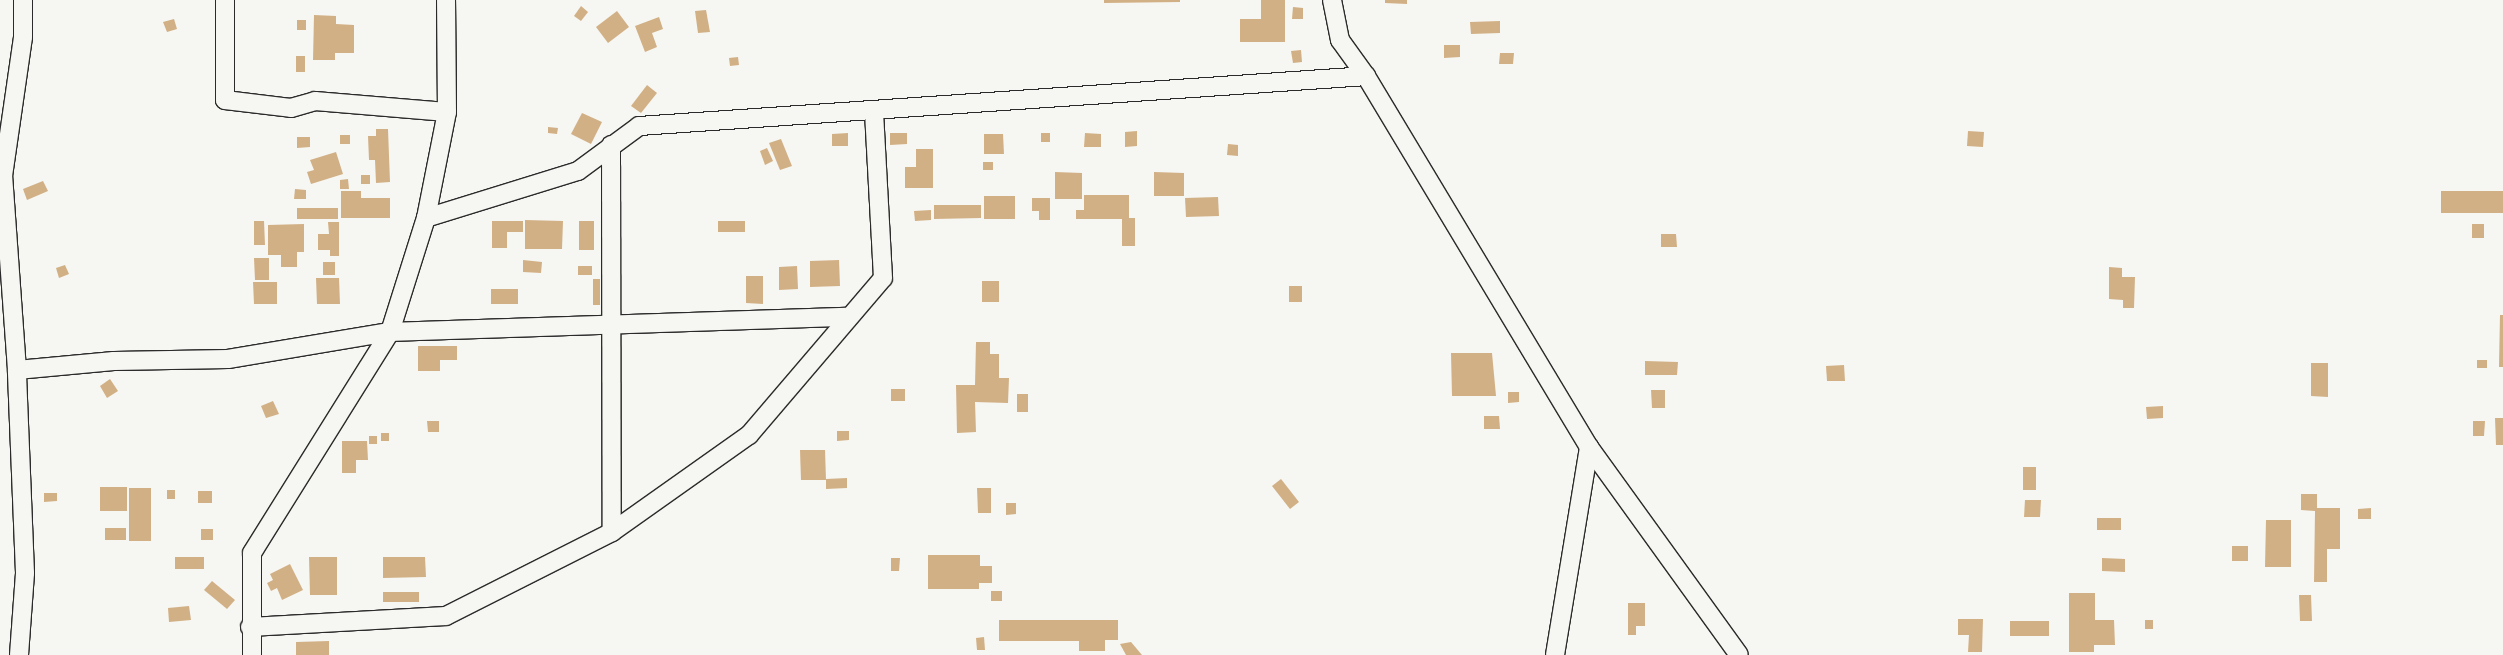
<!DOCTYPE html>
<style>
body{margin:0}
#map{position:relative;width:2503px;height:655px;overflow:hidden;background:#f6f6f2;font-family:"Indie Flower",sans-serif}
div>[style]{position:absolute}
.building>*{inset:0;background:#d2b085}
.roads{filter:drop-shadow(1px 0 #2b2b2b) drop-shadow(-1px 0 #2b2b2b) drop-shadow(0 1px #2b2b2b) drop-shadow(0 -1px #2b2b2b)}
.minor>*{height:18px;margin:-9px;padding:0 9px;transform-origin:9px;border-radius:9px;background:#f6f6f2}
span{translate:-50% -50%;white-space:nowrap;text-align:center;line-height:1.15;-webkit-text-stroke:4.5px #f6f6f2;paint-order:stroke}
</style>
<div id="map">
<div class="building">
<i style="clip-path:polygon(1104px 0,1180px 0,1180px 2px,1104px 3px)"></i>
<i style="clip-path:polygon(1261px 0,1285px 0,1285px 42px,1240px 42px,1240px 19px,1261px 19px)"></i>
<i style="clip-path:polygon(1385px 0,1407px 0,1407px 4px,1385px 3px)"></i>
<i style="clip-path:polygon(581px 6px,588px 12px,581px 21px,574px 16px)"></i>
<i style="clip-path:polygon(1293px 7px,1303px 8px,1303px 19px,1292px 19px)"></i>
<i style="clip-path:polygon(706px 10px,710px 32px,698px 33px,695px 11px)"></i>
<i style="clip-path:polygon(617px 11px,629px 27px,608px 43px,596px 27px)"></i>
<i style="clip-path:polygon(314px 15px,336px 16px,336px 24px,354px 25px,354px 53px,335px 53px,335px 60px,313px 60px)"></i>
<i style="clip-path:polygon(659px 17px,663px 29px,652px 33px,657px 47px,645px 52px,635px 26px)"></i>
<i style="clip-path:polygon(174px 19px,177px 29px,167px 32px,163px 22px)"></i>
<i style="clip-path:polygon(297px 20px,306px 20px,306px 30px,297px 30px)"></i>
<i style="clip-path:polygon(1500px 21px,1500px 33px,1471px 34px,1470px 22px)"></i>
<i style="clip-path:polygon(1444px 45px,1460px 45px,1460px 57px,1444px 58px)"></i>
<i style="clip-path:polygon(1301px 50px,1302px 62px,1293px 63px,1291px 51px)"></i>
<i style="clip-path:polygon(1500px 53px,1514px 53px,1513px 64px,1499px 64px)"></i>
<i style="clip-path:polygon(296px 56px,305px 56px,305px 72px,296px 72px)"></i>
<i style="clip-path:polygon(738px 57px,739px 65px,730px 66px,729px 58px)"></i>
<i style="clip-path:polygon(647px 85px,657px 93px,641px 113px,631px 106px)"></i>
<i style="clip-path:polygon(582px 113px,602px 122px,591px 144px,571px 134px)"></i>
<i style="clip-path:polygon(548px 127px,558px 128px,557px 134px,548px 133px)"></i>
<i style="clip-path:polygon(376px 129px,388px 129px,390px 182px,376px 183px,375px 160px,369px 160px,368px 136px,376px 136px)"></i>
<i style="clip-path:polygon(1137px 131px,1137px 146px,1125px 147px,1125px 132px)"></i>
<i style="clip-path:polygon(1968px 131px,1984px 132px,1983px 147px,1967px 146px)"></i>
<i style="clip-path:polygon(848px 133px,848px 146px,832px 146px,832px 134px)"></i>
<i style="clip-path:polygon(890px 133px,907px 133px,907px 144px,890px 145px)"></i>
<i style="clip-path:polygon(1041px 133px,1050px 133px,1050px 142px,1041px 142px)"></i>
<i style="clip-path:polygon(1085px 133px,1101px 134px,1101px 147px,1084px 147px)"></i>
<i style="clip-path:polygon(984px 134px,1003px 134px,1004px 154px,984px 154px)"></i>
<i style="clip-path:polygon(340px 135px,350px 135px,350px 144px,340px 144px)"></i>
<i style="clip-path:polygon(297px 137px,310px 137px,310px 147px,297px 148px)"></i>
<i style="clip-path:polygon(781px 139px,792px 166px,780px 170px,769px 143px)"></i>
<i style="clip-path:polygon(1228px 144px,1238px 145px,1238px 156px,1227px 155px)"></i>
<i style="clip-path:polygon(767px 148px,773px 161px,765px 165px,760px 151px)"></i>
<i style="clip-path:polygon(916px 149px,933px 149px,933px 188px,905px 188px,905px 167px,916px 167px)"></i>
<i style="clip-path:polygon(336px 152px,343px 174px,311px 184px,307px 172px,314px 170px,310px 160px)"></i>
<i style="clip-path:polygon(983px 162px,993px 162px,993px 170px,983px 170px)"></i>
<i style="clip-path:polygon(1055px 172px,1082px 173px,1082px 199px,1055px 199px)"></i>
<i style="clip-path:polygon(1154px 172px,1184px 173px,1184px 196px,1154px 196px)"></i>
<i style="clip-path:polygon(361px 175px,370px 175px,370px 184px,361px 184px)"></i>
<i style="clip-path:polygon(348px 179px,349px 189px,340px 189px,340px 180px)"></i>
<i style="clip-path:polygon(43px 181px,48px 191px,27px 200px,23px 189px)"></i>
<i style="clip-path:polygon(295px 189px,306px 190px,306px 199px,294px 199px)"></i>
<i style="clip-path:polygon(341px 191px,361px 191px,361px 198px,390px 198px,390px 218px,341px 218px)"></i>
<i style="clip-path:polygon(2441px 191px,2503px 191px,2503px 213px,2441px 213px)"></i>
<i style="clip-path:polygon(1084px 195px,1129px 195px,1129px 218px,1135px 218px,1135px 246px,1122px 246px,1122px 219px,1076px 219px,1076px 210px,1084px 210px)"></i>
<i style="clip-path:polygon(984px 196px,1015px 196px,1015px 219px,984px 219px)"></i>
<i style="clip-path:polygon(1218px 197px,1219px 216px,1186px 217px,1185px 198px)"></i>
<i style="clip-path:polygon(1032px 198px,1050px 198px,1050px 220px,1039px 220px,1039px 211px,1032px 211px)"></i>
<i style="clip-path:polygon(934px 205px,981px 205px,981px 218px,934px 219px)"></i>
<i style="clip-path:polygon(297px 208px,338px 208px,338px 219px,297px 219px)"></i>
<i style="clip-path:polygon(931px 210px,931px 220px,915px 221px,914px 211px)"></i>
<i style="clip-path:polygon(525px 220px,563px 221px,562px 249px,525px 249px)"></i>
<i style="clip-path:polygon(254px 221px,264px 221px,265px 245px,254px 245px)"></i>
<i style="clip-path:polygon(492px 221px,523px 221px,523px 232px,507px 232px,507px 248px,492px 248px)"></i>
<i style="clip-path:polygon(579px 221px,594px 221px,594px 250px,579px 250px)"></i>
<i style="clip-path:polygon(718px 221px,745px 221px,745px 232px,718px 232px)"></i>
<i style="clip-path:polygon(328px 222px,339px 222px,339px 256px,330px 256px,330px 250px,318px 250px,318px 234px,329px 234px)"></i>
<i style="clip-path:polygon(304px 224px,304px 252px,297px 252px,297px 267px,281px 267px,281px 255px,268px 255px,268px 225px)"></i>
<i style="clip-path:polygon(2472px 224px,2484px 224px,2484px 238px,2472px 238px)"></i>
<i style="clip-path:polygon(1661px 234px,1676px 234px,1677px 247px,1661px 247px)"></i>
<i style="clip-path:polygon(254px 258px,269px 258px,269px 280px,255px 280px)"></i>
<i style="clip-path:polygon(523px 260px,542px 262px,541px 273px,523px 272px)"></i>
<i style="clip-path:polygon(839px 260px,840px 286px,810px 287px,810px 261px)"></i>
<i style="clip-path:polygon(323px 262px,335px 262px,335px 275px,323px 275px)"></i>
<i style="clip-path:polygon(65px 265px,69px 274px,59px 278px,56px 268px)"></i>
<i style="clip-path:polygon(578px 266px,592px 266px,592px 275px,578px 275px)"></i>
<i style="clip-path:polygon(797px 266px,798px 289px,779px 290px,779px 267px)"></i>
<i style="clip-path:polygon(2109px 267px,2122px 268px,2122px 277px,2135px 277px,2134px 308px,2123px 308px,2123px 300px,2109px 299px)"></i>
<i style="clip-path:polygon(746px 276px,763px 276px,763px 304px,746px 303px)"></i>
<i style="clip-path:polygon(316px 278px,339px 278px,340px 304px,317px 304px)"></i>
<i style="clip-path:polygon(593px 279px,600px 279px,600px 305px,593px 305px)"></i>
<i style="clip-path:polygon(982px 281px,999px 281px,999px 302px,982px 302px)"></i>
<i style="clip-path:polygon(253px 282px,277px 282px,277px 304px,254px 304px)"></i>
<i style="clip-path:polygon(1289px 286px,1302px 286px,1302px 302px,1289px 302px)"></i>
<i style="clip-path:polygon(491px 289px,518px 289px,518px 304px,491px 304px)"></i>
<i style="clip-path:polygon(2500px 315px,2503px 315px,2503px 367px,2499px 367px)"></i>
<i style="clip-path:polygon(976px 342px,990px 342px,990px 354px,999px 354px,999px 378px,1009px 378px,1008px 403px,975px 402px,976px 432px,957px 433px,956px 385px,975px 385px)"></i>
<i style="clip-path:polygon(418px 346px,457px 346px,457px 360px,440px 360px,440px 371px,418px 371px)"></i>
<i style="clip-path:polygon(1451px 353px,1492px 353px,1496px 396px,1452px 396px)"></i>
<i style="clip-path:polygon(2477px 360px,2487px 360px,2487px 368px,2477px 368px)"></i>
<i style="clip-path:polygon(1645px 361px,1678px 362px,1677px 375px,1645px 375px)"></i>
<i style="clip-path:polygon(2311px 363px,2328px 363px,2328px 397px,2311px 396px)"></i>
<i style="clip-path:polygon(1844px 365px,1845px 381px,1827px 381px,1826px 366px)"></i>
<i style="clip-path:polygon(110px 379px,118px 391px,107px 398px,100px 386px)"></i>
<i style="clip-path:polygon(891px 389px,905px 389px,905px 401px,891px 401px)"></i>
<i style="clip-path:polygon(1651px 390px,1665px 390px,1665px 408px,1652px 408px)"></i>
<i style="clip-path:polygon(1508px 392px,1519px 392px,1519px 402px,1508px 403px)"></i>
<i style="clip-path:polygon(1017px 394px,1028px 394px,1028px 412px,1017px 412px)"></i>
<i style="clip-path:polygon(273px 401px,279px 414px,266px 418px,261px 406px)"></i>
<i style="clip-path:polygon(2163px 406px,2163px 418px,2147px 419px,2146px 407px)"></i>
<i style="clip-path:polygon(1484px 416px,1499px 416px,1500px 429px,1484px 429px)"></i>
<i style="clip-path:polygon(2495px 418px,2503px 418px,2503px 445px,2496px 445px)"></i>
<i style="clip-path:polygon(427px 421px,439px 421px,439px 432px,428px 432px)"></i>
<i style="clip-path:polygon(2473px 421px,2485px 421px,2484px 436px,2473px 436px)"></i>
<i style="clip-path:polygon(837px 431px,849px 431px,849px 440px,837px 441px)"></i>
<i style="clip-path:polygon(381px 433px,389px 433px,389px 441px,381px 441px)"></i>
<i style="clip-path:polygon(369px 436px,377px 436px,377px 444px,369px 444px)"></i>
<i style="clip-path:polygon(342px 441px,367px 441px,368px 460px,356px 460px,356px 473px,342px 473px)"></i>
<i style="clip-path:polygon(800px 450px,825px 450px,826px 480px,801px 480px)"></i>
<i style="clip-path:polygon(2023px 467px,2036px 467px,2036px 490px,2023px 490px)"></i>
<i style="clip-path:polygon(847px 478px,847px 488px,826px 489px,826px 479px)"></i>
<i style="clip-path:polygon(1281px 479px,1299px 502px,1290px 509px,1272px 486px)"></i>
<i style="clip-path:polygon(100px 487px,127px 487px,127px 511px,100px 511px)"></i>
<i style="clip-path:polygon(129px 488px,151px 488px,151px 541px,129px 541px)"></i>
<i style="clip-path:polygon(977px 488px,991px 488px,991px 513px,978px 513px)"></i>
<i style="clip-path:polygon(167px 490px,175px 490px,175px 499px,167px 499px)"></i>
<i style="clip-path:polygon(198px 491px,212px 491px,212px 503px,198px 503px)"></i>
<i style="clip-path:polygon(44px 493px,57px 493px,57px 501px,44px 502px)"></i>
<i style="clip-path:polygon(2301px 494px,2317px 494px,2317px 508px,2340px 508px,2340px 549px,2327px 549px,2327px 582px,2314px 582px,2315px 511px,2301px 510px)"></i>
<i style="clip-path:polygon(2025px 500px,2041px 500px,2040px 517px,2024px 517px)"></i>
<i style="clip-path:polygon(1006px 503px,1016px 503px,1016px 514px,1006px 515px)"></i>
<i style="clip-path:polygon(2371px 508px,2371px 519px,2358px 519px,2358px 509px)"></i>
<i style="clip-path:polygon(2097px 518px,2121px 518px,2121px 530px,2097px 530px)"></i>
<i style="clip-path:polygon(2266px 520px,2291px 520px,2291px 567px,2265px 567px)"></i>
<i style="clip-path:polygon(105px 528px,126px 528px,126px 540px,105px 540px)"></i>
<i style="clip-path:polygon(201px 529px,213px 529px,213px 540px,201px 540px)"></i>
<i style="clip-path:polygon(2232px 546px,2248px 546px,2248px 561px,2232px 561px)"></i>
<i style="clip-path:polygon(928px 555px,980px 555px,980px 566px,992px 566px,992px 583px,979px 583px,979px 589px,928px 589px)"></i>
<i style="clip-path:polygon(175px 557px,204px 557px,204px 569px,175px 569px)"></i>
<i style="clip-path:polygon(309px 557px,337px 557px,337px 595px,310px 595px)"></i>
<i style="clip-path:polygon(383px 557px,425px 557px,426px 577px,383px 578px)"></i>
<i style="clip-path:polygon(891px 558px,900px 558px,899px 571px,891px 571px)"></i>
<i style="clip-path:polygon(2102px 558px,2125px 559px,2125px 572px,2102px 571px)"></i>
<i style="clip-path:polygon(290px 564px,303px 590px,282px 600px,277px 588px,271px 591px,267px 583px,273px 580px,270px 574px)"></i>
<i style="clip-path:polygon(212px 581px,235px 600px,227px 609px,204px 590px)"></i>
<i style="clip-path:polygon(991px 591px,1002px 591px,1002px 601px,991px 601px)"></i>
<i style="clip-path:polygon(383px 592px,419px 592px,419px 602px,383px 602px)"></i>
<i style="clip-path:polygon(2069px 593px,2095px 593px,2095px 620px,2114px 620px,2115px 645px,2094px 645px,2094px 652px,2069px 652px)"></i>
<i style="clip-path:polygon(2299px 595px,2311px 595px,2312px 621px,2300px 621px)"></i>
<i style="clip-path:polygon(1628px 603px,1645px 603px,1645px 626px,1636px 626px,1636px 635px,1628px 635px)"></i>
<i style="clip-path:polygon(189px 606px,191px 620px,169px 622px,168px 608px)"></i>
<i style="clip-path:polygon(1958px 619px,1983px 619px,1982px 652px,1968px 652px,1969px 635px,1958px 635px)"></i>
<i style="clip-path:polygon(999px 620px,1118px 620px,1118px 640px,1105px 640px,1105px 651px,1079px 651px,1079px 641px,999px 641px)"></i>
<i style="clip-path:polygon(2145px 620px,2153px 620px,2153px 629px,2145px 629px)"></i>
<i style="clip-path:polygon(2010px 621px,2049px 621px,2049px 636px,2010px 636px)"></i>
<i style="clip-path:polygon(984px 637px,985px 650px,977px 650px,976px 638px)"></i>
<i style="clip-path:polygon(329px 641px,329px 655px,296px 655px,296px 642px)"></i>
<i style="clip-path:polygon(1131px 642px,1142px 655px,1126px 655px,1120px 644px)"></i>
</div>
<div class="roads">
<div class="minor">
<i style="left:225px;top:0;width:100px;rotate:90deg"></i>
<i style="left:225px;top:100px;width:66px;rotate:6.9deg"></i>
<i style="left:291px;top:108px;width:25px;rotate:-16deg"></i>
<i style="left:315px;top:101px;width:132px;rotate:4.8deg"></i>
<i style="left:1332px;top:0;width:41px;rotate:78.7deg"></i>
<i style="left:1340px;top:40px;width:44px;rotate:54.2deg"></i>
<i style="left:1366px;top:76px;width:433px;rotate:59deg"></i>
<i style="left:1589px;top:447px;width:256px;rotate:54.2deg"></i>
<i style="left:611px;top:145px;width:387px;rotate:89.9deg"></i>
<i style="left:426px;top:218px;width:159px;rotate:-17.2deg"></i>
<i style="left:578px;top:171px;width:76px;rotate:-36.4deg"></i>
<i style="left:639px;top:126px;width:729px;rotate:-3.93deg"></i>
<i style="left:17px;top:370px;width:97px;rotate:-5.3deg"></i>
<i style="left:114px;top:361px;width:114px;rotate:-1deg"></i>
<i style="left:228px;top:359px;width:164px;rotate:-9.5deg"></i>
<i style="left:390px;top:332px;width:456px;rotate:-1.9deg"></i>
<i style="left:250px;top:627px;width:196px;rotate:-3.2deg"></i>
<i style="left:446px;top:616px;width:186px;rotate:-26.8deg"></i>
<i style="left:612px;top:532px;width:168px;rotate:-35.3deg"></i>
<i style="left:749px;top:435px;width:206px;rotate:-49.5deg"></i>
<i style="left:883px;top:278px;width:165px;rotate:-93.1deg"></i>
<i style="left:19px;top:655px;width:82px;rotate:-85.8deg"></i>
<i style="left:25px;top:573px;width:203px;rotate:-92.3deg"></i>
<i style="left:17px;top:370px;width:195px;rotate:-94.1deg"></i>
<i style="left:3px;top:176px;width:140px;rotate:-81.8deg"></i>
<i style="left:23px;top:37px;width:37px;rotate:-90deg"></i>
<i style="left:252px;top:655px;width:102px;rotate:-90deg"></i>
<i style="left:252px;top:553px;width:261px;rotate:-58deg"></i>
<i style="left:390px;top:332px;width:120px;rotate:-72.5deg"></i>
<i style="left:426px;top:218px;width:108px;rotate:-78.8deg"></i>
<i style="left:447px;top:112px;width:112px;rotate:-90.5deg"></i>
<i style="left:1555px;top:655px;width:211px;rotate:-80.7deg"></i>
</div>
</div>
</div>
